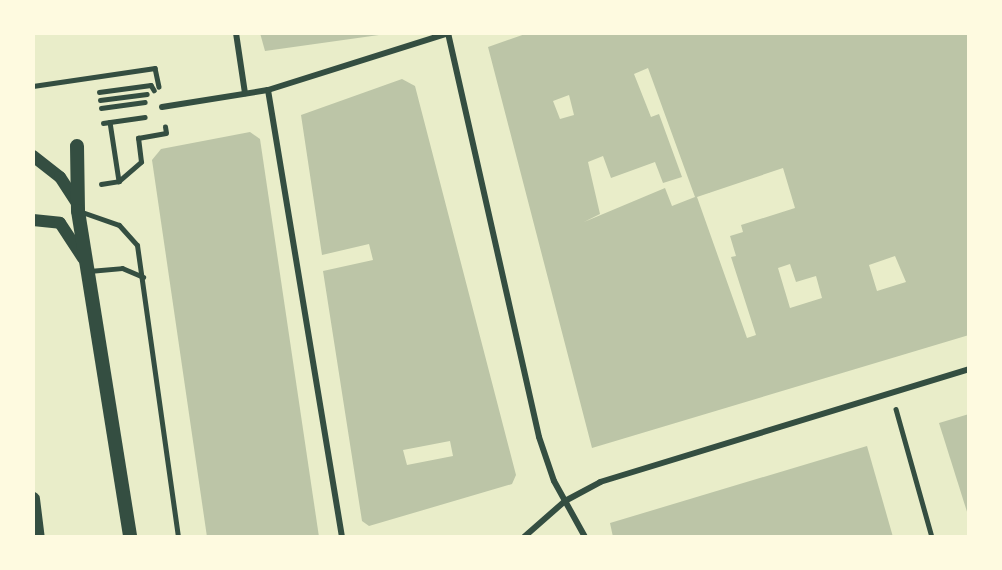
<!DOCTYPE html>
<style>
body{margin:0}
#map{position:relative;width:1002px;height:570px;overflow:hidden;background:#e9edc9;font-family:Jost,sans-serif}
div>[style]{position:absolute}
.building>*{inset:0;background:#bcc5a7}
.path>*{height:4.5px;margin:-2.25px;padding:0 2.25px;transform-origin:2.25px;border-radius:2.25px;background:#344e41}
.service>*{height:5px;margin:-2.5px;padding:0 2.5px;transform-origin:2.5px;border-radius:2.5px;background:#344e41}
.pedestrian>*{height:6px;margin:-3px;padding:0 3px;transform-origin:3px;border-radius:3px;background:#344e41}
.tertiary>*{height:12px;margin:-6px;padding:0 6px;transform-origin:6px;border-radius:6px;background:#344e41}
.secondary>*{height:14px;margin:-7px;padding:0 7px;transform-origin:7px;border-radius:7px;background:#344e41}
span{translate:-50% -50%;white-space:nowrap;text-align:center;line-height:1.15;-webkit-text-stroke:5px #fefae0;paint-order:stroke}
.frame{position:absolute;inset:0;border:35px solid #fefae0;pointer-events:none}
</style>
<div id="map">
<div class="building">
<i style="clip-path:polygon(260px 33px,379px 33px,379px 35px,265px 51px)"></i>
<i style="clip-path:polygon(evenodd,528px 33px,969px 33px,969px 335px,592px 448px,488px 47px,528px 33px,648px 68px,695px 197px,672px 206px,665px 188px,584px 222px,600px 214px,588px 162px,603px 156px,611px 178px,655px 162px,663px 183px,682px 177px,659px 114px,651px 117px,634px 74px,648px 68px,528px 33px,569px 95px,574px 115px,560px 119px,553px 101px,569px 95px,528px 33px,783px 168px,795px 208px,741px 225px,743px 232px,730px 236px,736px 256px,731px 257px,756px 335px,747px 338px,697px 197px,783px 168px,528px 33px,895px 256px,906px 282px,877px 291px,869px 265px,895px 256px,528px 33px,790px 264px,796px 282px,816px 276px,822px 298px,790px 308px,778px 268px,790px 264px)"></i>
<i style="clip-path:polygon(evenodd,402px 79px,415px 86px,516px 475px,512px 484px,369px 526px,362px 521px,323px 271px,373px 260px,369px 244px,322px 255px,301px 115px,402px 79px,450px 441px,453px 456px,407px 465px,403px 450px,450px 441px)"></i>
<i style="clip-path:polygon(250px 132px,260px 139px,319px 537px,207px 537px,152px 160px,161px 149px)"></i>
<i style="clip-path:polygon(969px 414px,969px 515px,968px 515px,939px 423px)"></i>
<i style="clip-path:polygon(867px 446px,893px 537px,613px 537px,610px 523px)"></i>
</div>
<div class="path">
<i style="left:33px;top:86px;width:123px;rotate:-8.4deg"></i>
<i style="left:155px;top:68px;width:19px;rotate:78deg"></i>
<i style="left:99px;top:92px;width:52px;rotate:-7.7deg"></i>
<i style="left:151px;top:85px;width:6px;rotate:59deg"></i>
<i style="left:100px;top:100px;width:47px;rotate:-7.3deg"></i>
<i style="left:101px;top:108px;width:44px;rotate:-7.8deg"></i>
<i style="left:110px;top:122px;width:60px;rotate:81.3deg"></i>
<i style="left:103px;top:123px;width:42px;rotate:-8.1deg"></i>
<i style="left:101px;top:184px;width:18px;rotate:-9deg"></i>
<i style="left:119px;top:181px;width:29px;rotate:-41deg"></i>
<i style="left:141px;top:162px;width:24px;rotate:-97deg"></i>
<i style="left:138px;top:138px;width:28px;rotate:-10deg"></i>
<i style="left:166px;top:133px;width:6px;rotate:-99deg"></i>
<i style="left:896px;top:409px;width:133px;rotate:74.3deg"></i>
</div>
<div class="service">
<i style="left:79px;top:211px;width:42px;rotate:19.3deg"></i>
<i style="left:119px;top:225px;width:27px;rotate:48deg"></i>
<i style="left:137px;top:245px;width:295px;rotate:82deg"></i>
<i style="left:89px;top:271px;width:33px;rotate:-5deg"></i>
<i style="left:122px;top:268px;width:23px;rotate:23deg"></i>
</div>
<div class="pedestrian">
<i style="left:236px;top:33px;width:61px;rotate:81.5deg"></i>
<i style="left:448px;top:33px;width:414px;rotate:77.3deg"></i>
<i style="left:539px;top:437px;width:46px;rotate:71.2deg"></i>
<i style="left:554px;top:481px;width:64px;rotate:61deg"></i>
<i style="left:268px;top:90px;width:453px;rotate:80.6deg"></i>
<i style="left:162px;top:107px;width:107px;rotate:-9.1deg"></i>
<i style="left:268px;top:90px;width:190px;rotate:-17.5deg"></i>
<i style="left:524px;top:537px;width:55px;rotate:-41.3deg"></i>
<i style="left:565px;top:501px;width:40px;rotate:-28deg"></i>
<i style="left:600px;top:482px;width:386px;rotate:-17deg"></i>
</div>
<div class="tertiary">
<i style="left:33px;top:156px;width:34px;rotate:38deg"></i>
<i style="left:60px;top:177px;width:31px;rotate:57deg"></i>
<i style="left:33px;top:220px;width:27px;rotate:6deg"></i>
<i style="left:60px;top:223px;width:42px;rotate:56.7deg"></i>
</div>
<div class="secondary">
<i style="left:77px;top:146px;width:65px;rotate:89.1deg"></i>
<i style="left:78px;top:211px;width:330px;rotate:80.9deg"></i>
<i style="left:33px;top:499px;width:38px;rotate:83deg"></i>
</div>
<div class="frame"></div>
</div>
